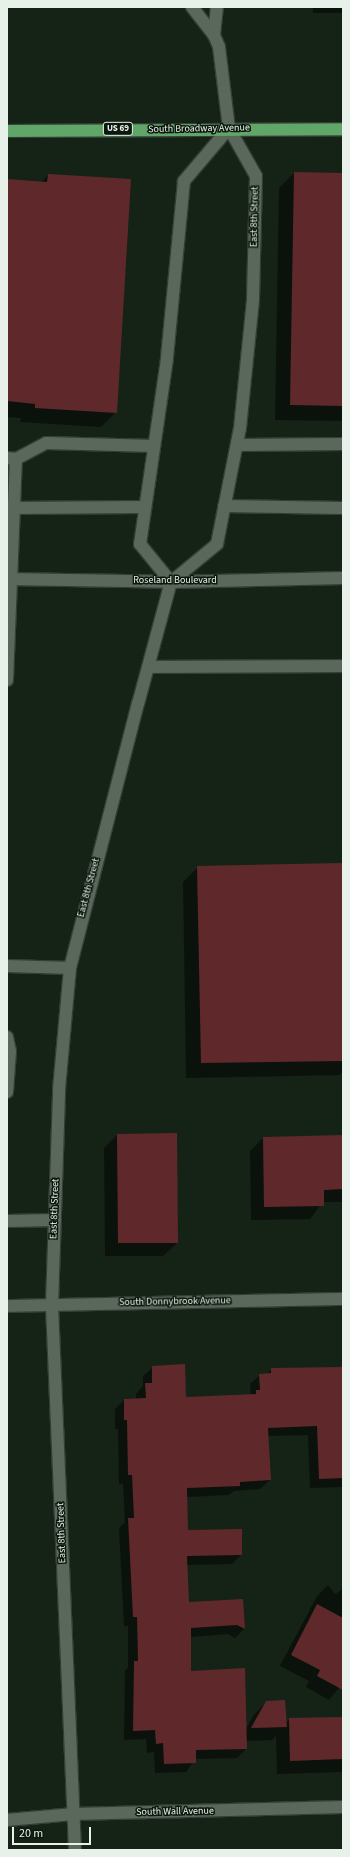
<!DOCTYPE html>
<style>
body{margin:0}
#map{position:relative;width:350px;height:1857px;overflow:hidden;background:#152216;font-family:"Source Sans 3",sans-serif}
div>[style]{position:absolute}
.shadow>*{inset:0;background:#0007}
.building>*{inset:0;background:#5f292b}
.roads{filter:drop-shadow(1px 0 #353e36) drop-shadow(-1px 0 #353e36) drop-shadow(0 1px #353e36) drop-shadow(0 -1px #353e36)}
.lane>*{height:12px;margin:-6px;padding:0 6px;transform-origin:6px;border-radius:6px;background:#59685a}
.street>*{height:12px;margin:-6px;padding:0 6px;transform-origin:6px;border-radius:6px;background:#59685a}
.secondary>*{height:12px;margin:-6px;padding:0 6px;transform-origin:6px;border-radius:6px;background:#59685a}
.primary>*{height:12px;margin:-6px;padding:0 6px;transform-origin:6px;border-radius:6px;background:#60a668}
span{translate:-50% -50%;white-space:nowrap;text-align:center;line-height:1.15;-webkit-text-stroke:3px #0c180d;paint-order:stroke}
.shield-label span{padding:1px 3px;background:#0c180d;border:1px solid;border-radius:3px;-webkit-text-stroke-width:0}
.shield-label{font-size:9px;color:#e8f1e9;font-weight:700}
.street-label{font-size:10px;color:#e8f1e9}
.frame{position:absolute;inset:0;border:8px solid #e8f1e9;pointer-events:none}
.scale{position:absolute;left:12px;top:1827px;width:79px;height:18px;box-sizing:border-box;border:2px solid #e8f1e9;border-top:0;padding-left:5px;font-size:12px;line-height:14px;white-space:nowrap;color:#e8f1e9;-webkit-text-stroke:3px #0c180d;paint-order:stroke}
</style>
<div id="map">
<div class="shadow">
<i style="clip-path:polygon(313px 7px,343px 7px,343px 13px,313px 13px)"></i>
<i style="clip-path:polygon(294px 173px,343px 174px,343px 421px,275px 420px,279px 188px)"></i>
<i style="clip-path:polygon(48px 175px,116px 412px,101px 427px,20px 422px,21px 418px,7px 417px,7px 180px,41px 183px)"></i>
<i style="clip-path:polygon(343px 864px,343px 1072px,340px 1075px,186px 1078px,183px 882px,198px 867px)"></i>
<i style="clip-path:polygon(117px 1135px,177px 1243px,163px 1256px,105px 1256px,104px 1148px)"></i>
<i style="clip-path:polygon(343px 1136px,343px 1202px,323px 1202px,310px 1219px,251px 1220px,250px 1151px,263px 1138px)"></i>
<i style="clip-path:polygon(153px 1367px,185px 1398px,251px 1395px,250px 1384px,260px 1375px,266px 1375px,272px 1369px,343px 1368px,343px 1487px,310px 1488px,308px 1435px,267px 1436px,270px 1480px,260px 1489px,234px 1491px,229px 1495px,186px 1497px,187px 1531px,241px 1555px,232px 1564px,186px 1565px,188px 1603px,242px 1600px,244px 1629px,235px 1638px,228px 1634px,190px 1637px,190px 1672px,246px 1729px,253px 1716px,266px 1702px,285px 1724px,290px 1719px,343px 1718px,343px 1772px,277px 1774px,276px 1736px,272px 1740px,246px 1741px,246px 1749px,237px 1758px,195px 1759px,186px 1772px,155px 1773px,154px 1752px,147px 1753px,146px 1739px,124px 1740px,125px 1671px,128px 1667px,128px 1626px,124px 1626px,119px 1528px,125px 1522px,123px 1484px,119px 1484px,118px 1429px,115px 1429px,115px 1409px,124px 1400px,136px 1399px,136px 1394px,143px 1386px,143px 1376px)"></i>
<i style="clip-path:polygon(328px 1585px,335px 1594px,343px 1589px,343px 1683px,329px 1700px,306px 1687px,309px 1681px,280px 1666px,317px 1596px)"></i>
</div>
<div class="building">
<i style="clip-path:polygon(294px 172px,343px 173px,343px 406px,290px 405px)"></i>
<i style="clip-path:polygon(48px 174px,131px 179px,117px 413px,35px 408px,35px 404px,7px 401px,7px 179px,47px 182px)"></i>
<i style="clip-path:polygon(343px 863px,343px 1061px,201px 1063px,197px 866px)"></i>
<i style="clip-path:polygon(177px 1133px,178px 1243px,118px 1243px,117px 1134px)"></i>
<i style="clip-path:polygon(343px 1135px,343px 1189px,324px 1190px,324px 1206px,264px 1207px,263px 1137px)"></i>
<i style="clip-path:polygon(185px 1364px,186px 1397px,256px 1394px,256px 1390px,260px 1390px,259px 1374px,271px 1373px,271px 1368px,343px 1367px,343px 1478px,319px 1479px,317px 1426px,268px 1428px,271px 1480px,240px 1482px,240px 1486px,187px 1488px,188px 1530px,242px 1529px,242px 1555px,187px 1556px,189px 1602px,243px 1599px,245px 1629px,237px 1625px,191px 1628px,191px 1671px,245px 1668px,247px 1749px,196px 1750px,196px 1763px,164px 1764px,163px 1743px,156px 1744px,155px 1730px,133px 1731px,134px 1661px,138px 1661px,137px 1617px,133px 1617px,128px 1518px,134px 1518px,132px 1475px,128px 1475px,127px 1420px,124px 1420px,124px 1399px,146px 1398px,145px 1383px,152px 1383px,152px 1366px)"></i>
<i style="clip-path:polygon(317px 1604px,343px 1618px,343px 1690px,317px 1676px,320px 1670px,291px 1655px)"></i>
<i style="clip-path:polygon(285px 1700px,287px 1727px,251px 1728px,266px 1701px)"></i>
<i style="clip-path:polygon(343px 1717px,343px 1759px,290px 1761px,289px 1718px)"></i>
</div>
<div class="roads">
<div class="lane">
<i style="left:237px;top:445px;width:106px;rotate:-0.5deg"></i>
<i style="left:7px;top:458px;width:9px;rotate:6deg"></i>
<i style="left:16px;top:459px;width:34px;rotate:-28deg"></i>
<i style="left:46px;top:443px;width:108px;rotate:1.6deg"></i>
<i style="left:224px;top:506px;width:119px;rotate:1deg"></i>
<i style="left:8px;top:508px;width:137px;rotate:-0.4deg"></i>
<i style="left:148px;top:667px;width:195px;rotate:-0.3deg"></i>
<i style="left:7px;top:680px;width:221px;rotate:-87.7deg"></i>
<i style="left:7px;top:966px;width:63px;rotate:1.8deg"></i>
<i style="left:7px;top:1037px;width:14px;rotate:78deg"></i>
<i style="left:10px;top:1051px;width:41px;rotate:94.2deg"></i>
<i style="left:7px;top:1221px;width:48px;rotate:-1.2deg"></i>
</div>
<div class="street">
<i style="left:214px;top:35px;width:28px;rotate:-84deg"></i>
<i style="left:7px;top:579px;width:164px;rotate:1deg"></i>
<i style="left:171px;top:582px;width:172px;rotate:-1.3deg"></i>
<i style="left:7px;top:1306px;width:336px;rotate:-1.2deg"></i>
<i style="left:7px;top:1820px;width:67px;rotate:-5.1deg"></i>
<i style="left:74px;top:1814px;width:269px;rotate:-1.5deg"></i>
<i style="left:75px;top:1850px;width:545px;rotate:-92.42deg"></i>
<i style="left:52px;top:1305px;width:216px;rotate:-88.1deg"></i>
<i style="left:59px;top:1089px;width:121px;rotate:-84.8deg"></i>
<i style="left:70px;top:968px;width:273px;rotate:-75.6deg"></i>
<i style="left:138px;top:704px;width:126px;rotate:-74.9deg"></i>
<i style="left:171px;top:582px;width:60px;rotate:-39.6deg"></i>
<i style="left:217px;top:544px;width:118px;rotate:-78.8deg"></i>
<i style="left:240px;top:428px;width:130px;rotate:-84.2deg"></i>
<i style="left:253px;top:299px;width:123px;rotate:-88.6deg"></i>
<i style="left:256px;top:176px;width:55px;rotate:-119.4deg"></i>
<i style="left:229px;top:128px;width:70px;rotate:130.3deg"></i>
<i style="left:184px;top:181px;width:179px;rotate:95.5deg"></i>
<i style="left:167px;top:359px;width:187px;rotate:98.3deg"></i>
<i style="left:140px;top:544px;width:49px;rotate:50.8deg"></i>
</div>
<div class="secondary">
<i style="left:192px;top:7px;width:36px;rotate:52deg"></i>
<i style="left:214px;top:35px;width:13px;rotate:67deg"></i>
<i style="left:219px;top:47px;width:82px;rotate:83deg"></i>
</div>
<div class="primary">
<i style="left:7px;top:131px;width:336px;rotate:-0.3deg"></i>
</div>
</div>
<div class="shield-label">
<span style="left:118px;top:129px">US 69</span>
</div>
<div class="street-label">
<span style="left:199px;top:129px;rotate:-1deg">South Broadway Avenue</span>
<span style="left:255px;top:217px;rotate:-89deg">East 8th Street</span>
<span style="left:175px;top:581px">Roseland Boulevard</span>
<span style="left:89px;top:888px;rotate:-75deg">East 8th Street</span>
<span style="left:55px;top:1209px;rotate:-88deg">East 8th Street</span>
<span style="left:175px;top:1302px;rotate:-1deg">South Donnybrook Avenue</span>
<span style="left:62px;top:1533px;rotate:-92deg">East 8th Street</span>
<span style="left:175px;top:1812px;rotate:-1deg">South Wall Avenue</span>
</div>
<div class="frame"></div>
<div class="scale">20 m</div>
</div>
